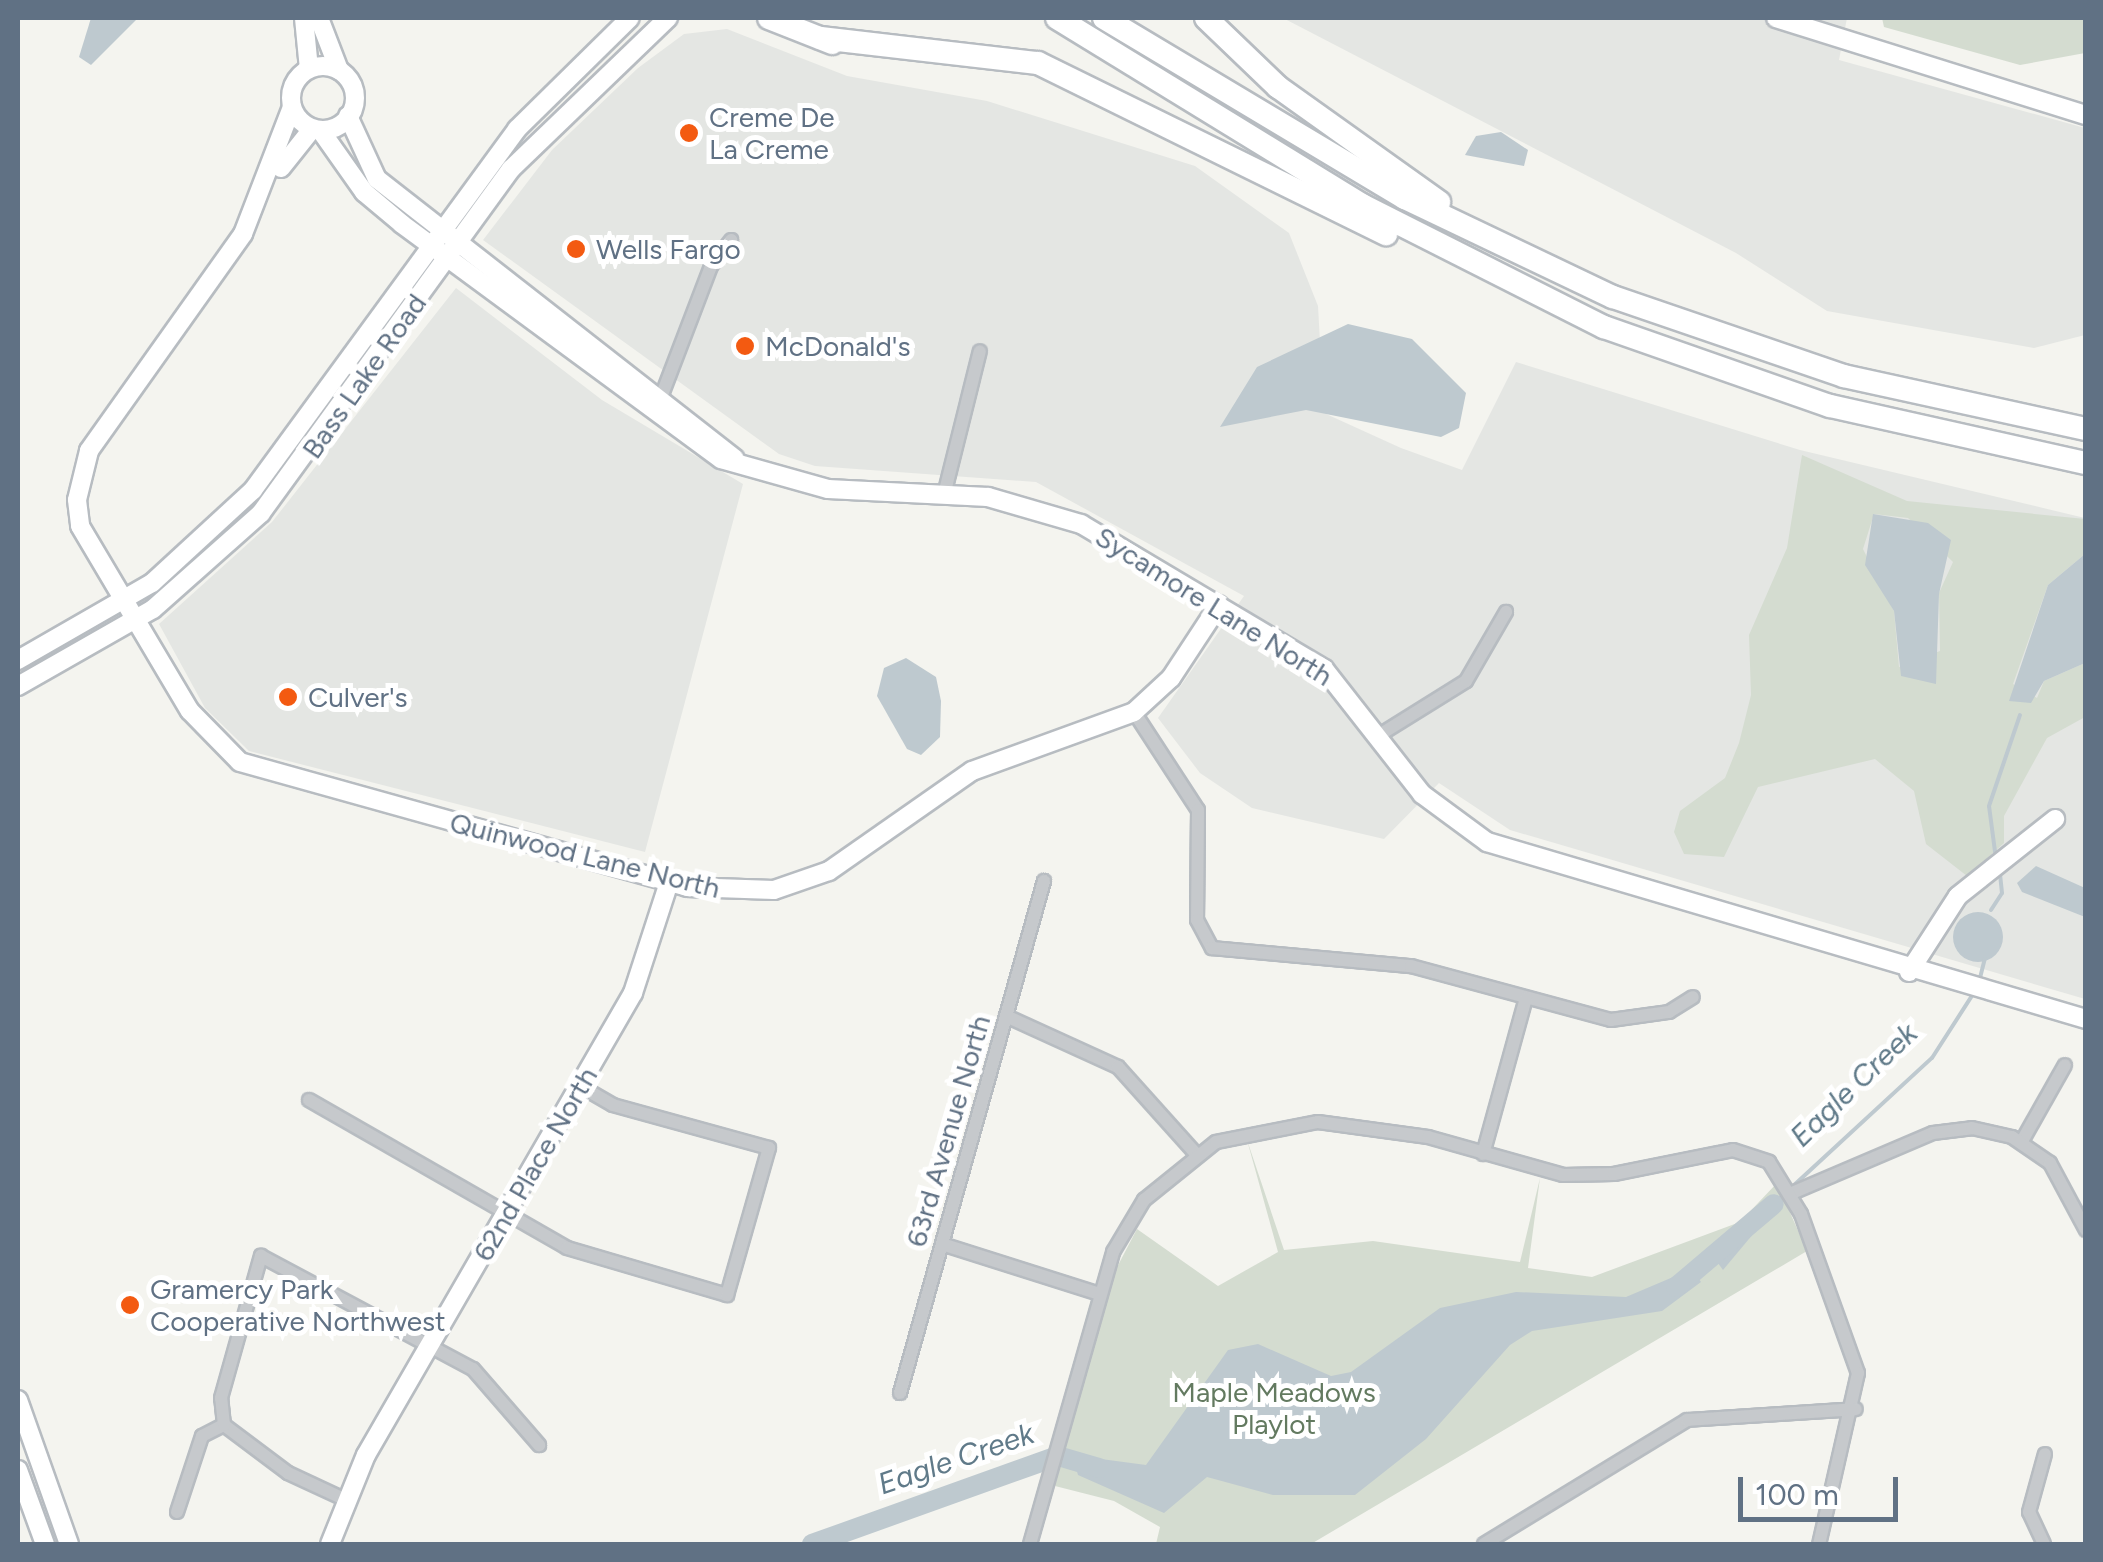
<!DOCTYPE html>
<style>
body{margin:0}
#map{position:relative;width:2103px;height:1562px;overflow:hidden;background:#f4f4ef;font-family:Figtree,sans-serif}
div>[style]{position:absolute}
.built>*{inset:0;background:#e4e6e3}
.green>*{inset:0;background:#d4dcd0}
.water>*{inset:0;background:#bec9cf}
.round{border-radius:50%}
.stream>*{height:4px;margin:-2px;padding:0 2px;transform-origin:2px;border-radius:2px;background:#bec9cf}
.river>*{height:20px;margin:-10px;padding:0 10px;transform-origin:10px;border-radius:10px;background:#bec9cf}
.roads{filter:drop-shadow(2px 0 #b7bcc1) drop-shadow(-2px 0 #b7bcc1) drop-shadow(0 2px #b7bcc1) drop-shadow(0 -2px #b7bcc1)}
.street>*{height:12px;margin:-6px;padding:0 6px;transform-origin:6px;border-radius:6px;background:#c6c9cc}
.secondary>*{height:18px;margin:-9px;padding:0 9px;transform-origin:9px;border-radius:9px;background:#fff}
.secondary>.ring{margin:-9px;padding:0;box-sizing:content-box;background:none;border:18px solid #fff;border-radius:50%}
.highway>*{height:22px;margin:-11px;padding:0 11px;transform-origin:11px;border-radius:11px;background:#fff}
.dots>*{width:28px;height:28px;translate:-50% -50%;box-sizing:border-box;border:5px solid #fff;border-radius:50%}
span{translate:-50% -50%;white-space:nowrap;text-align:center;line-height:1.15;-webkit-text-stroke:10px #fff;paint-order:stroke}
.poi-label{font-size:28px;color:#607184}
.left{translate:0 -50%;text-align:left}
.street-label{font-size:28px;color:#607184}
.park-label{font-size:28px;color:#637a60}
.water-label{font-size:30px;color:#607a89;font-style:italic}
.frame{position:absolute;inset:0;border:20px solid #607184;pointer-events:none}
.scale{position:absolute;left:1738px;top:1477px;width:160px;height:45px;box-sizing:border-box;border:5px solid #607184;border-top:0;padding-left:12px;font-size:30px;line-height:35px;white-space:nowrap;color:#607184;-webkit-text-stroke:8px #fff;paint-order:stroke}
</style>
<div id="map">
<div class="built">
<i style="clip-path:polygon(1283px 18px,1847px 18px,1839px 60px,2085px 128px,2085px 335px,2034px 348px,1827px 311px,1736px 253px)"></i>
<i style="clip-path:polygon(727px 29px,847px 76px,987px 101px,1195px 166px,1289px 233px,1318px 306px,1324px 413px,1401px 448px,1462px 470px,1516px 362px,1800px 450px,2085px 518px,2085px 999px,1510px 830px,1439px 783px,1384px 839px,1252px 808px,1200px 773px,1158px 718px,1244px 596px,1036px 482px,815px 466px,779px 454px,483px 240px,552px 150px,638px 68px,684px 34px)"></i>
<i style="clip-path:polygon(456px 288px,602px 400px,743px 484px,645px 852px,249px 751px,205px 708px,159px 624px,272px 522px)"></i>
</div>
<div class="green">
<i style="clip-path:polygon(1882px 18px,2085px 18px,2085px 53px,2020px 65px,1884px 27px)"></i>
<i style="clip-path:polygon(evenodd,1802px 455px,1907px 501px,2085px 519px,2085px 554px,2048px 585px,2013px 684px,2037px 698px,2044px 681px,2085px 663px,2085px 717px,2047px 738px,2004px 816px,2004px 843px,1967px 876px,1926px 844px,1914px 791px,1875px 759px,1758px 787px,1724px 857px,1684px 854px,1674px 832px,1680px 811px,1725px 778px,1739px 743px,1751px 695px,1749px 635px,1787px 548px,1802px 455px,1874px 514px,1908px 518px,1953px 562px,1939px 593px,1940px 651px,1899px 667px,1894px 611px,1863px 549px,1874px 514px)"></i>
<i style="clip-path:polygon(1247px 1140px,1284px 1250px,1373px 1241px,1520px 1262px,1540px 1178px,1528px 1268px,1592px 1277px,1740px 1222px,1777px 1183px,1807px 1251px,1311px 1544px,1156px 1544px,1160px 1527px,1114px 1501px,1055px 1486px,1115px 1271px,1137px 1229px,1218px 1286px,1278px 1252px)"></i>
</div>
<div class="water">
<i style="clip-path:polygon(91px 18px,138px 18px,91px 65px,79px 57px)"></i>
<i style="clip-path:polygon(1501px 132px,1528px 150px,1524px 166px,1465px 155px,1476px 136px)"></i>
<i style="clip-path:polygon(1348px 324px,1412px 339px,1466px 393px,1459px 428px,1441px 437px,1306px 410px,1220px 427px,1257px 367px)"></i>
<i style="clip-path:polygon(1873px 514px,1928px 523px,1951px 540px,1939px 594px,1936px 684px,1901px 676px,1894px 611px,1865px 565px)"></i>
<i style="clip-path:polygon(2085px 554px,2085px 663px,2044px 681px,2031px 703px,2009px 701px,2048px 585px)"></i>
<i style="clip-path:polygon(906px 658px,936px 677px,941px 701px,940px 737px,921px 755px,907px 749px,877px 696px,884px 668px)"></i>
<i style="clip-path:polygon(2036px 866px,2085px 888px,2085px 917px,2022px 892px,2017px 883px)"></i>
<i class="round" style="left:1953px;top:912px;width:50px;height:50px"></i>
<i style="clip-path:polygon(1769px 1202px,1774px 1209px,1723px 1270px,1710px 1252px)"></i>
<i style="clip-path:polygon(1692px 1269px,1701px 1282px,1662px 1311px,1532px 1331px,1510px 1345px,1426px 1439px,1355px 1495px,1273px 1495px,1207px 1477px,1164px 1513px,1078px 1475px,1074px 1461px,1086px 1457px,1146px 1465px,1228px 1350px,1258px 1344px,1331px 1376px,1351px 1372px,1440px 1308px,1516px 1292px,1626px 1297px)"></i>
</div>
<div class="stream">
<i style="left:1996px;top:859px;width:53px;rotate:-97.5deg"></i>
<i style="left:1989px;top:806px;width:96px;rotate:-71.2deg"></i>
<i style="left:1991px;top:910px;width:20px;rotate:-57deg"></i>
<i style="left:2002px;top:893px;width:20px;rotate:-96deg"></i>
<i style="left:1979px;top:982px;width:25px;rotate:-76deg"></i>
<i style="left:1792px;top:1187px;width:190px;rotate:-42.7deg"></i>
<i style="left:1932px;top:1058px;width:80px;rotate:-57.3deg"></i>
<i style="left:1770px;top:1207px;width:20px;rotate:-41deg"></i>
</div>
<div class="river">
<i style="left:1676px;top:1287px;width:128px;rotate:-40.3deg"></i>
<i style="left:812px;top:1544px;width:261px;rotate:-19.7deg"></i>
<i style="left:1058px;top:1456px;width:43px;rotate:16.3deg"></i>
</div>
<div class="roads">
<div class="street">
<i style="left:658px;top:405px;width:149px;rotate:-69.1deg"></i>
<i style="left:711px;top:266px;width:33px;rotate:-52deg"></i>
<i style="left:944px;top:495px;width:148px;rotate:-76deg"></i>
<i style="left:1134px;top:712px;width:117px;rotate:56.9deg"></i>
<i style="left:1198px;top:810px;width:110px;rotate:90.5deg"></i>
<i style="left:1197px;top:920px;width:32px;rotate:62deg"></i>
<i style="left:1212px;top:948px;width:200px;rotate:5.2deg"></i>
<i style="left:1411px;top:966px;width:207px;rotate:15.1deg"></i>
<i style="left:1611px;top:1020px;width:59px;rotate:-7.9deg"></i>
<i style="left:1669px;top:1012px;width:28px;rotate:-32deg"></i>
<i style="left:1381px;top:734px;width:100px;rotate:-31.9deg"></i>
<i style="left:1466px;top:681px;width:80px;rotate:-59.9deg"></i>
<i style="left:1006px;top:1016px;width:123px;rotate:24.5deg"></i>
<i style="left:1118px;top:1067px;width:117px;rotate:48.1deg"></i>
<i style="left:309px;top:1100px;width:297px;rotate:29.8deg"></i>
<i style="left:567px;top:1248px;width:167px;rotate:16.4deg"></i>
<i style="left:727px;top:1295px;width:153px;rotate:-74.1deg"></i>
<i style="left:769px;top:1148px;width:162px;rotate:-164.6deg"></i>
<i style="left:613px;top:1105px;width:38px;rotate:-150deg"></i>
<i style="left:2022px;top:1141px;width:87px;rotate:-60.5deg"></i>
<i style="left:1483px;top:1154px;width:162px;rotate:-74.6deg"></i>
<i style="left:1792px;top:1193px;width:153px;rotate:-23.1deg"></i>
<i style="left:1933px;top:1133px;width:39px;rotate:-7deg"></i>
<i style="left:1972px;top:1128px;width:41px;rotate:12.7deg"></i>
<i style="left:2012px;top:1137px;width:46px;rotate:34.4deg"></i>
<i style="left:2050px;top:1163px;width:76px;rotate:61.8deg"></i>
<i style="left:942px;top:1244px;width:166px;rotate:17.6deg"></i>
<i style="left:900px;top:1393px;width:532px;rotate:-74.29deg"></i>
<i style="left:224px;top:1425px;width:80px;rotate:36.9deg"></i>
<i style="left:288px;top:1473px;width:62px;rotate:24.9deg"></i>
<i style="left:177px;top:1512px;width:80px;rotate:-71.8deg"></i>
<i style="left:202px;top:1436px;width:25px;rotate:-27deg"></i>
<i style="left:224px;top:1425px;width:27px;rotate:-96deg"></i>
<i style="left:221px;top:1398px;width:148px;rotate:-74.3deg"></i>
<i style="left:261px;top:1256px;width:240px;rotate:28.1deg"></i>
<i style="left:473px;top:1369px;width:101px;rotate:49deg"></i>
<i style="left:1030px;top:1544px;width:304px;rotate:-74.1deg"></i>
<i style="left:1113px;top:1252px;width:61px;rotate:-59.2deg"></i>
<i style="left:1144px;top:1200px;width:92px;rotate:-38.9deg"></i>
<i style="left:1216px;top:1142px;width:104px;rotate:-11.1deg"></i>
<i style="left:1318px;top:1122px;width:111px;rotate:7.8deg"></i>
<i style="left:1428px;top:1137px;width:140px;rotate:15.7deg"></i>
<i style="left:1563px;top:1175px;width:51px;rotate:-1.1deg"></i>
<i style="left:1614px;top:1174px;width:121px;rotate:-11.4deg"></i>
<i style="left:1733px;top:1150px;width:38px;rotate:18deg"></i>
<i style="left:1769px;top:1162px;width:61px;rotate:58.4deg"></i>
<i style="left:1801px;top:1214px;width:169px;rotate:70.3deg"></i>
<i style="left:1858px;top:1373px;width:175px;rotate:102.8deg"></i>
<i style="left:1484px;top:1544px;width:238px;rotate:-31.4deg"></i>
<i style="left:1687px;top:1420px;width:169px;rotate:-3.7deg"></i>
<i style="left:2044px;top:1544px;width:35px;rotate:-115deg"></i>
<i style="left:2029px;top:1512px;width:60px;rotate:-74.6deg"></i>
</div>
<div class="secondary">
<i style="left:304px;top:18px;width:51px;rotate:84.4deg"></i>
<i style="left:319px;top:18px;width:56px;rotate:69deg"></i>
<i style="left:1776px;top:18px;width:325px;rotate:17.4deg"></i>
<i class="ring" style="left:291px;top:66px;width:46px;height:46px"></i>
<i style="left:292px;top:107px;width:136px;rotate:111.1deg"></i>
<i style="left:243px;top:234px;width:266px;rotate:125.4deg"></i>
<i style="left:89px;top:451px;width:50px;rotate:103.8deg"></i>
<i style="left:77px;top:500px;width:26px;rotate:83deg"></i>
<i style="left:80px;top:526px;width:215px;rotate:59.3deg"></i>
<i style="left:190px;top:711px;width:71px;rotate:45.6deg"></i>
<i style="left:240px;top:762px;width:464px;rotate:15.6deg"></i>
<i style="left:687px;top:887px;width:87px;rotate:2deg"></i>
<i style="left:774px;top:890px;width:58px;rotate:-19.1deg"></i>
<i style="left:829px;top:871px;width:174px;rotate:-35deg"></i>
<i style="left:972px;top:771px;width:172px;rotate:-20deg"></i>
<i style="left:1134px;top:712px;width:50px;rotate:-42.6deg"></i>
<i style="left:1171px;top:678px;width:87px;rotate:-56.7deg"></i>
<i style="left:348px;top:116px;width:69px;rotate:65.3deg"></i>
<i style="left:377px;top:179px;width:454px;rotate:38deg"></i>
<i style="left:321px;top:131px;width:75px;rotate:54.8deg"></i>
<i style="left:364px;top:192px;width:50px;rotate:40.1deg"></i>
<i style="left:402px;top:224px;width:396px;rotate:36.4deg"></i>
<i style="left:721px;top:459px;width:111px;rotate:15.7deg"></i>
<i style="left:828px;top:489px;width:160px;rotate:2.9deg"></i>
<i style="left:988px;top:497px;width:97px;rotate:16.2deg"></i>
<i style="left:1081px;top:524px;width:283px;rotate:30.8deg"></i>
<i style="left:1324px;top:669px;width:159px;rotate:51.9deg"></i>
<i style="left:1422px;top:794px;width:81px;rotate:36.4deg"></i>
<i style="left:1487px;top:842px;width:625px;rotate:16.46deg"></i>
<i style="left:281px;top:168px;width:50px;rotate:-51.5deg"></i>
<i style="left:18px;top:660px;width:155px;rotate:-29.9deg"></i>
<i style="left:152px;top:583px;width:137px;rotate:-42.6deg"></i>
<i style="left:253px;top:490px;width:447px;rotate:-53.8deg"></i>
<i style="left:517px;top:129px;width:158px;rotate:-44.5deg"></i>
<i style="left:18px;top:686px;width:155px;rotate:-29.7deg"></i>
<i style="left:153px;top:609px;width:144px;rotate:-41.6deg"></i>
<i style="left:261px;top:513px;width:425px;rotate:-54deg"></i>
<i style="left:511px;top:169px;width:218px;rotate:-43.9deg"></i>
<i style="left:1909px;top:972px;width:90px;rotate:-57.2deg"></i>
<i style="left:1958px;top:896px;width:124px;rotate:-38.4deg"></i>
<i style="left:18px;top:1400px;width:153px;rotate:70.5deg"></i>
<i style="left:18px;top:1470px;width:79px;rotate:70deg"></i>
<i style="left:330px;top:1544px;width:96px;rotate:-68deg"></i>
<i style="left:366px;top:1455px;width:534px;rotate:-59.98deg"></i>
<i style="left:633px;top:993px;width:117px;rotate:-72deg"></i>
</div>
<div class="highway">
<i style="left:769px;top:18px;width:68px;rotate:21.6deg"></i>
<i style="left:1057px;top:18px;width:358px;rotate:31.5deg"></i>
<i style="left:1362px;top:205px;width:271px;rotate:26.8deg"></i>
<i style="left:1604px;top:327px;width:239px;rotate:19.3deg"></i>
<i style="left:1830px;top:406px;width:262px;rotate:12.6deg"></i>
<i style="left:1104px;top:18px;width:351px;rotate:30.9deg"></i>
<i style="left:1405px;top:198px;width:230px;rotate:25.5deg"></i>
<i style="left:1613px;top:297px;width:244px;rotate:18.9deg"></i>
<i style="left:1844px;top:376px;width:248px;rotate:12.4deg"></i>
<i style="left:1206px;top:18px;width:100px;rotate:43.8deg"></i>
<i style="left:1278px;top:87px;width:198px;rotate:35.5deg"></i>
<i style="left:821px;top:38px;width:218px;rotate:6.6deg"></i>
<i style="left:1038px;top:63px;width:388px;rotate:26.2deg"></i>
</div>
</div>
<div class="dots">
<i style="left:689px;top:133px;background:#f35a11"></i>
<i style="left:576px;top:249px;background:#f35a11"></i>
<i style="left:745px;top:346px;background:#f35a11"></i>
<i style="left:288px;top:697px;background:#f35a11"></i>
<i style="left:130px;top:1305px;background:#f35a11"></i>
</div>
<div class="poi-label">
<span class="left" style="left:709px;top:133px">Creme De<br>La Creme</span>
<span class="left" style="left:596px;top:249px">Wells Fargo</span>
<span class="left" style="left:765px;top:346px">McDonald's</span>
<span class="left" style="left:308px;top:697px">Culver's</span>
<span class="left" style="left:150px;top:1305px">Gramercy Park<br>Cooperative Northwest</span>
</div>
<div class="street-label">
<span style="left:364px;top:376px;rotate:-55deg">Bass Lake Road</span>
<span style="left:1214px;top:606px;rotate:32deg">Sycamore Lane North</span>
<span style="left:585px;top:855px;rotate:14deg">Quinwood Lane North</span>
<span style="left:948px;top:1131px;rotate:-74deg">63rd Avenue North</span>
<span style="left:535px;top:1164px;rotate:-60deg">62nd Place North</span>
</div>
<div class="park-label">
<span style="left:1274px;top:1408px">Maple Meadows<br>Playlot</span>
</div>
<div class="water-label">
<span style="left:1854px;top:1085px;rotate:-44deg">Eagle Creek</span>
<span style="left:956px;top:1459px;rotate:-19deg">Eagle Creek</span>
</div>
<div class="frame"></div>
<div class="scale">100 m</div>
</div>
